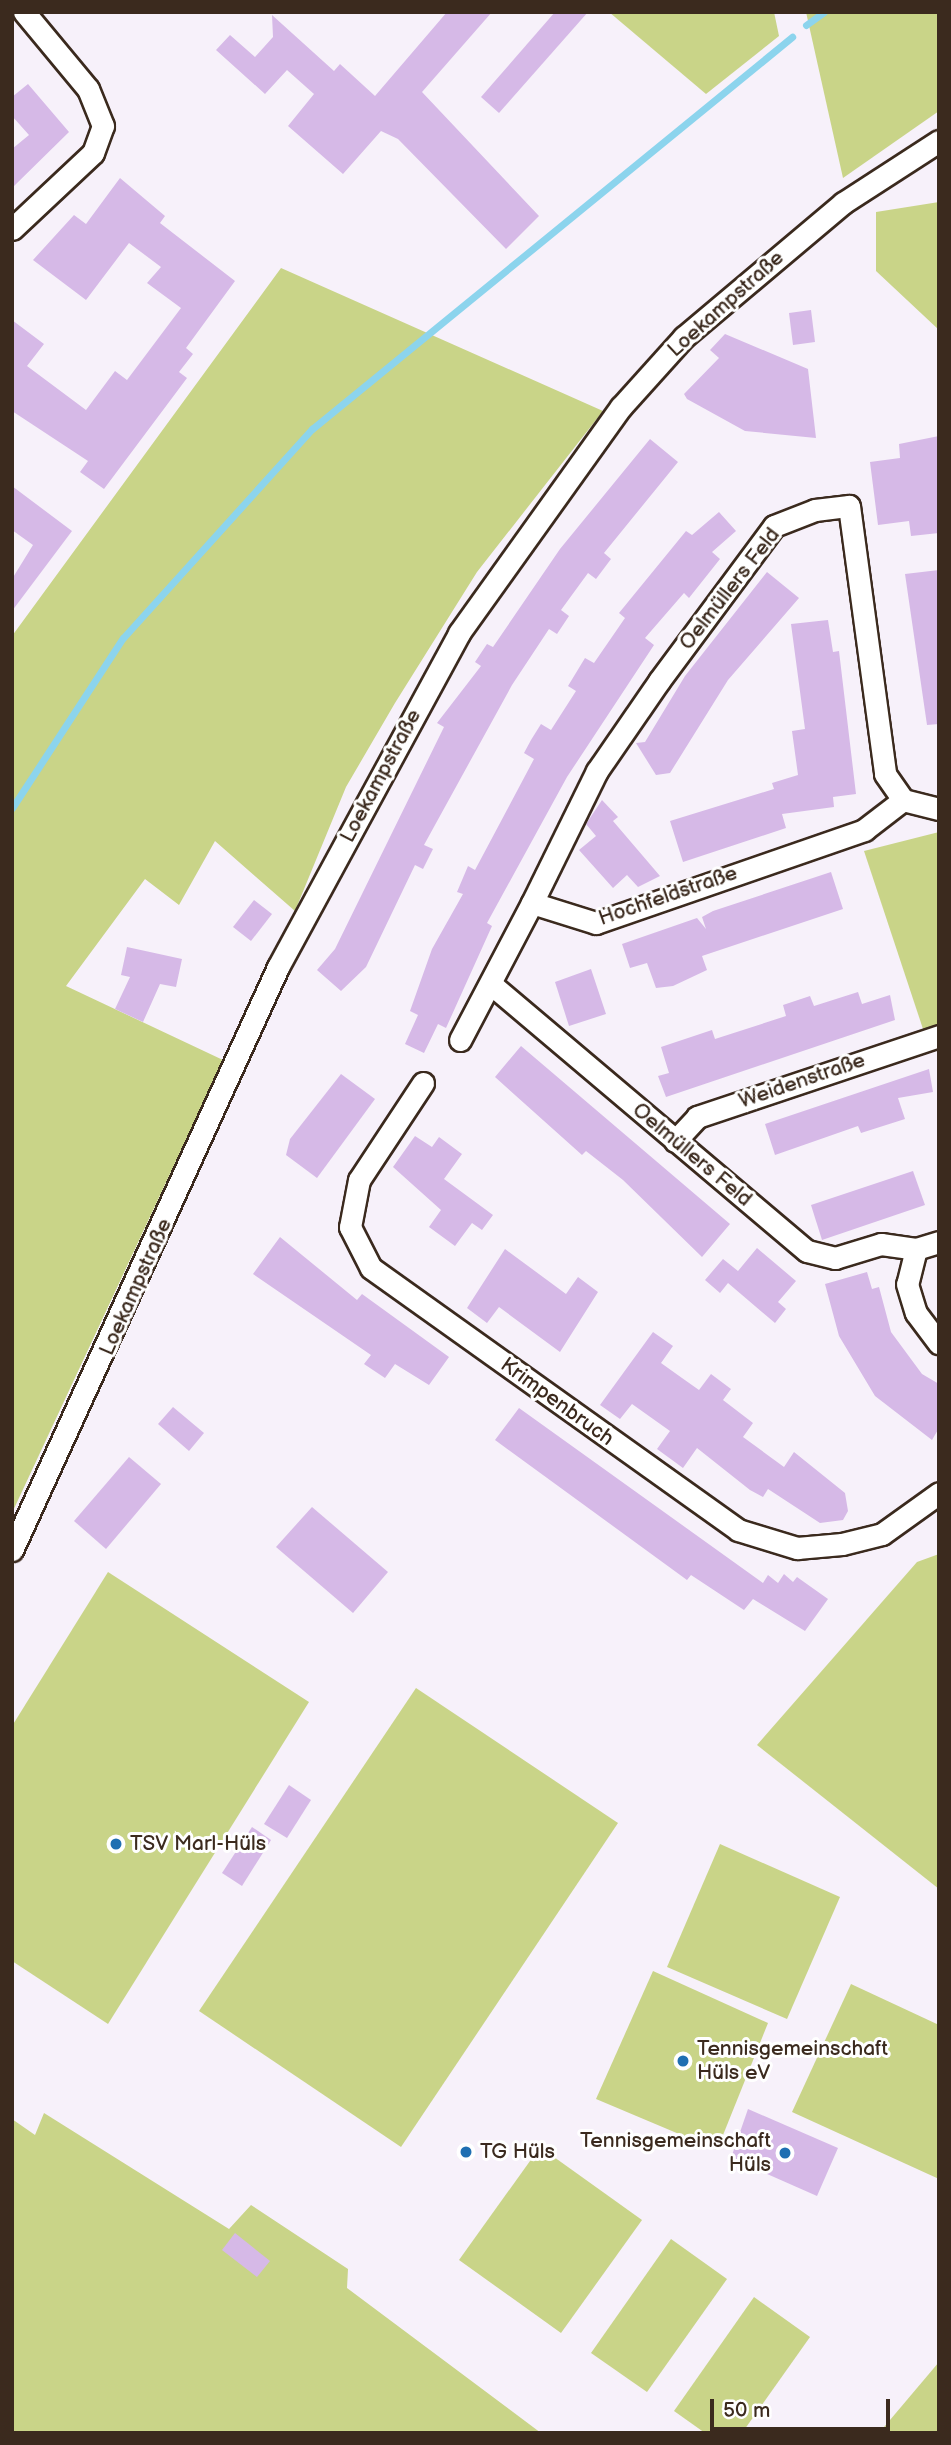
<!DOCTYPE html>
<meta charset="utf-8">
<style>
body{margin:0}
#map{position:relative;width:951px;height:2445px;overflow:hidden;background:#f7f1fa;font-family:"Balsamiq Sans",sans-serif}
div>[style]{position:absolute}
.green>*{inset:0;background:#c9d488}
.stream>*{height:7px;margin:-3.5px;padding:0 3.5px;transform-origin:3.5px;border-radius:3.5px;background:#8cd4ed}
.building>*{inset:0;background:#d6b9e7}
.roads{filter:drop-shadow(2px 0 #3b2a1e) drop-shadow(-2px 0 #3b2a1e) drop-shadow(0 2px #3b2a1e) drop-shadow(0 -2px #3b2a1e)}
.minor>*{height:21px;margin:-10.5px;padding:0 10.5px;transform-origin:10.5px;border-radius:10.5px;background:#fff}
.dots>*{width:19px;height:19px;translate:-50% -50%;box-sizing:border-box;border:4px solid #fff;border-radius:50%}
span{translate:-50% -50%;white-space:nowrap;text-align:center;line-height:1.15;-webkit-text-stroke:6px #fff;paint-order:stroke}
.street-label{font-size:21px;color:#3b2a1e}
.poi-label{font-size:21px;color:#3b2a1e}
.left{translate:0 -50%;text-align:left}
.right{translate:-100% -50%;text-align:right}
.frame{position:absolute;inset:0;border:14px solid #3b2a1e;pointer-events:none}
.scale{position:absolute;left:710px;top:2399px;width:180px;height:32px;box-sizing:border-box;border:4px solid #3b2a1e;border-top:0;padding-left:9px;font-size:21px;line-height:24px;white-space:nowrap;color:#3b2a1e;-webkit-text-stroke:5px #fff;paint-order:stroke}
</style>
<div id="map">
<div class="green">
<i style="clip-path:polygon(609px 12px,774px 12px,779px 36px,706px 94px)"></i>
<i style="clip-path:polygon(806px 12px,939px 12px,939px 111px,843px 178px)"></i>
<i style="clip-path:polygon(939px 202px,939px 330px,876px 271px,876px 212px)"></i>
<i style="clip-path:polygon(281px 268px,603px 411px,477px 572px,395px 703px,346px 787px,295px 911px,215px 841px,179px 905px,145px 879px,66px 986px,223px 1060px,12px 1513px,12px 636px)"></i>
<i style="clip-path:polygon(939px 832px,939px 1025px,923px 1029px,864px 851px)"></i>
<i style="clip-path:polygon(939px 1554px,939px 1889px,757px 1745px,917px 1562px)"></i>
<i style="clip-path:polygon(108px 1572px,309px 1702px,108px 2024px,12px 1961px,12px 1726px)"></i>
<i style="clip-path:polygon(416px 1688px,618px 1823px,401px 2147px,199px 2011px)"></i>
<i style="clip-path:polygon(720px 1844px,840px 1897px,787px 2019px,667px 1967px)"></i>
<i style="clip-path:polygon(653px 1971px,768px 2023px,717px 2150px,596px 2099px)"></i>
<i style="clip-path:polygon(851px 1984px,939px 2025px,939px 2179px,792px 2112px)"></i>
<i style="clip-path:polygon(44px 2113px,229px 2229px,251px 2205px,348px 2269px,347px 2288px,541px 2433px,12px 2433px,12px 2119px,35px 2135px)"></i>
<i style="clip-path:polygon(540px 2147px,642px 2220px,561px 2333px,459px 2260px)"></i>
<i style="clip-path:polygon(671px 2239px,727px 2279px,647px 2392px,591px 2353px)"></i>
<i style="clip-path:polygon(754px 2297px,810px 2337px,742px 2433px,705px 2433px,674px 2411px)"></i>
<i style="clip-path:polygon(939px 2362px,939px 2433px,879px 2433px)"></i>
</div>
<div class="stream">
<i style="left:806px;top:25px;width:22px;rotate:-36deg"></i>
<i style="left:12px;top:808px;width:203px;rotate:-56.9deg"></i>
<i style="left:123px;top:638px;width:282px;rotate:-47.9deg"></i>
<i style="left:312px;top:429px;width:620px;rotate:-39.24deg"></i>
</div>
<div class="building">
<i style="clip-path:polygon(447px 12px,492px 12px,422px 92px,539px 216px,506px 249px,398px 139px,381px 131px,343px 174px,288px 126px,314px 94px,287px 70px,265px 94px,216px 50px,230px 35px,255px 57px,273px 37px,272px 15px,334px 71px,340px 64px,375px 96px)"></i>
<i style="clip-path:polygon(555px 12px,588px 12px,499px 113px,481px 97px)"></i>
<i style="clip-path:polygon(28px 84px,69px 132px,12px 188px,12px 149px,29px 135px,12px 116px,12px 97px)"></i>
<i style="clip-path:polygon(120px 178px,165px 216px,160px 223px,235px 281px,186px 348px,193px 354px,179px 372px,187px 378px,104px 489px,80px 472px,88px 461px,12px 411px,12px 320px,44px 344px,27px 366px,86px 410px,115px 371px,127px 380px,181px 308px,147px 283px,161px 267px,129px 243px,86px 300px,33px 260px,74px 215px,86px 224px)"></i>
<i style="clip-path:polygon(811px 310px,815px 342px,793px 345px,789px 313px)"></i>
<i style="clip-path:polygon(725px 334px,808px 369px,816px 438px,745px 431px,687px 399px,684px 394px,719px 358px,710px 350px)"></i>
<i style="clip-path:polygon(939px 436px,939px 533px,911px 536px,909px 521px,878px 525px,870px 462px,900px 458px,899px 444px)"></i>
<i style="clip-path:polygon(650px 439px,678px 462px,604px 553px,611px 559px,596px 579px,588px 573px,561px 610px,569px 616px,557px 634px,549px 629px,512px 685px,424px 845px,433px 849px,423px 869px,415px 865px,366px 967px,341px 991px,317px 970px,335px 949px,444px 727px,437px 723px,481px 666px,475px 662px,487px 644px,493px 647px,560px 549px)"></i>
<i style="clip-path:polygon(12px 486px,72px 531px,12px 611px,12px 579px,33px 545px,12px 530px)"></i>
<i style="clip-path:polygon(719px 512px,736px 531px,712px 552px,720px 559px,689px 598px,684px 593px,645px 638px,654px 645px,567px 777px,487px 923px,492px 926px,446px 1028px,438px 1024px,424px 1053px,405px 1044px,418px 1015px,410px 1011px,432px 949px,463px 894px,457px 892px,468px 866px,475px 870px,534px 759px,524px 753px,531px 740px,541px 724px,551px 730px,576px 691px,568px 686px,585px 658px,594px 663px,625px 618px,619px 613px,686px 531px,692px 535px)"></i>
<i style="clip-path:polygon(939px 570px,939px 724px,927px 725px,905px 574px)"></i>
<i style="clip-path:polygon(767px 572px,799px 598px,728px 680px,670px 773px,656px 775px,636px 743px,645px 742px,685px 676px)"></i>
<i style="clip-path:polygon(828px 620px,833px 652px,839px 651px,856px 794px,833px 797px,834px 807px,782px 814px,786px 828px,683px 862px,670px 821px,774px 789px,772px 783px,798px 775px,792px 731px,805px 729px,791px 624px)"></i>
<i style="clip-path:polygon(602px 800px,618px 817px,613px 821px,660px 876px,638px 887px,627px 875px,613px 888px,579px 850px,596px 836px,586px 824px)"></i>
<i style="clip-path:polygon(831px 872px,843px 909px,702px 956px,707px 970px,673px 986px,656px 988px,647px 963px,630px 968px,622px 944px,697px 918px,706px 929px,702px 917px,713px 911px)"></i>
<i style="clip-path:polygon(254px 900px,272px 914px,251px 941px,233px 927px)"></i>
<i style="clip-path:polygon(127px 947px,182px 959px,176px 987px,160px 984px,143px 1022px,115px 1009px,130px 977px,121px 975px)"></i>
<i style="clip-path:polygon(591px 969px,606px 1014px,569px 1026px,555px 982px)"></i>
<i style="clip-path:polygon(858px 992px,862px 1004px,890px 995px,895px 1020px,666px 1097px,658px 1076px,669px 1073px,661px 1047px,712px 1030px,715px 1039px,786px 1016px,783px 1005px,810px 996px,814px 1006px)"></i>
<i style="clip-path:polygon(521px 1046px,730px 1224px,702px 1257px,623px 1180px,586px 1151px,582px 1155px,495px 1077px)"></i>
<i style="clip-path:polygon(929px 1069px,933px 1092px,898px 1098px,905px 1119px,861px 1133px,858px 1126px,775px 1155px,765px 1124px)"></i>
<i style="clip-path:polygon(341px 1074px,375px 1099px,317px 1178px,286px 1155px,290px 1139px)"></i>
<i style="clip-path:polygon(415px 1136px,432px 1147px,439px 1137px,462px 1154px,444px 1179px,493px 1215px,482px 1230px,472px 1223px,455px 1246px,429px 1227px,441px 1210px,393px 1167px)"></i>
<i style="clip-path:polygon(913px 1171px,925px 1205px,822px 1240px,811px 1205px)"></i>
<i style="clip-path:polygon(280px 1237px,357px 1300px,362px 1294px,449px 1357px,429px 1385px,395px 1364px,385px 1378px,364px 1364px,371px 1355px,253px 1274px)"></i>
<i style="clip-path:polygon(757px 1248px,796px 1281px,778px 1302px,786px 1309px,775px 1323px,728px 1283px,720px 1293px,705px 1280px,723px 1259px,738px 1271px)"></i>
<i style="clip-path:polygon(505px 1249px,566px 1294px,578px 1277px,598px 1292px,560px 1352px,499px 1307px,487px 1323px,467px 1308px)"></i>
<i style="clip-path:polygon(867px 1272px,872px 1289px,879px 1287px,891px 1332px,922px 1374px,939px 1384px,939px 1428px,932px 1440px,875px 1396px,839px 1336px,825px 1284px)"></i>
<i style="clip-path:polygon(653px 1332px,673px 1346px,661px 1363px,682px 1378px,699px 1390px,711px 1374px,731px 1389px,723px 1400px,753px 1423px,743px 1437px,784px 1467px,794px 1452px,845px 1493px,848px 1511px,843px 1520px,820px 1523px,768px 1489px,763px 1497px,750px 1490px,697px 1448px,683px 1468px,657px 1449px,670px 1431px,632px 1404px,620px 1419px,600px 1405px)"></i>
<i style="clip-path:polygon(173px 1407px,204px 1433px,189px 1451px,158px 1424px)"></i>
<i style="clip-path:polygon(519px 1408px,763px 1583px,768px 1575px,778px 1583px,784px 1574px,793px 1582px,797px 1577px,828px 1599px,805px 1631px,753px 1599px,744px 1610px,691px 1575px,687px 1580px,495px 1440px)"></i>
<i style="clip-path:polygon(129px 1457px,161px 1484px,106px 1549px,74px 1521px)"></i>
<i style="clip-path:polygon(312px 1507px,388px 1572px,353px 1613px,276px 1547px)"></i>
<i style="clip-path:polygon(289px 1785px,311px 1800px,287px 1838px,264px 1824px)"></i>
<i style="clip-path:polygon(252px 1827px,271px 1840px,242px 1886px,222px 1873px)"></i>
<i style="clip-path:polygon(748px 2109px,838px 2148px,817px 2196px,731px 2158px)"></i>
<i style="clip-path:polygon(235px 2233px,270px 2261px,257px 2277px,222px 2250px)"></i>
</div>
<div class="roads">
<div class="minor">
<i style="left:12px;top:229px;width:111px;rotate:-43.2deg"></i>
<i style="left:93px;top:153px;width:29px;rotate:-70deg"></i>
<i style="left:103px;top:126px;width:40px;rotate:-112deg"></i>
<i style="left:88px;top:89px;width:100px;rotate:-129.7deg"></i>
<i style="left:532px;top:903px;width:147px;rotate:-63.8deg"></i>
<i style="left:597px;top:771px;width:109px;rotate:-55.4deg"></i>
<i style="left:659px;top:681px;width:193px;rotate:-53.4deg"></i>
<i style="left:774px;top:526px;width:44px;rotate:-21.3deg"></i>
<i style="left:815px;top:510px;width:34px;rotate:-7deg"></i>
<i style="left:849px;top:506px;width:270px;rotate:82.3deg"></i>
<i style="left:885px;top:774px;width:32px;rotate:55deg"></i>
<i style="left:903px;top:800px;width:37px;rotate:14deg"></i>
<i style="left:492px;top:985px;width:412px;rotate:40.2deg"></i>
<i style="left:807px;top:1251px;width:29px;rotate:14deg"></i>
<i style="left:835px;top:1258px;width:48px;rotate:-16.9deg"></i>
<i style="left:881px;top:1244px;width:35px;rotate:8deg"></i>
<i style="left:460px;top:1040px;width:155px;rotate:-62.3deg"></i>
<i style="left:532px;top:903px;width:67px;rotate:17.4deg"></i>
<i style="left:596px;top:923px;width:284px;rotate:-19.1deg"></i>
<i style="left:864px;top:830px;width:49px;rotate:-37.6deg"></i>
<i style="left:423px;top:1083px;width:116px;rotate:123.4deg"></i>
<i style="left:359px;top:1180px;width:48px;rotate:100.8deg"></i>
<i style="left:350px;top:1227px;width:46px;rotate:62.9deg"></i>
<i style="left:371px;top:1268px;width:451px;rotate:35.5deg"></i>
<i style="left:738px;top:1530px;width:62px;rotate:17deg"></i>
<i style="left:797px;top:1548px;width:45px;rotate:-5.1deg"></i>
<i style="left:842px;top:1544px;width:41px;rotate:-14deg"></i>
<i style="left:882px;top:1534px;width:70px;rotate:-35.7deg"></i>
<i style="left:675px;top:1141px;width:33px;rotate:-47deg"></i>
<i style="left:697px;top:1117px;width:255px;rotate:-18.5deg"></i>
<i style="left:916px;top:1249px;width:36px;rotate:104deg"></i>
<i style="left:907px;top:1284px;width:30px;rotate:73deg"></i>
<i style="left:916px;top:1313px;width:38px;rotate:53deg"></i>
<i style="left:916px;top:1249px;width:24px;rotate:-17deg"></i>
<i style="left:12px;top:1550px;width:641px;rotate:-65.47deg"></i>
<i style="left:278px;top:967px;width:380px;rotate:-61.5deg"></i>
<i style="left:459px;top:633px;width:278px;rotate:-54.4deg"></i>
<i style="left:621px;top:407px;width:94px;rotate:-48deg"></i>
<i style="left:684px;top:337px;width:208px;rotate:-40.1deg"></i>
<i style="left:843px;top:203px;width:114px;rotate:-32.9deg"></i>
</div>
</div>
<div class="dots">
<i style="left:116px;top:1844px;background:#1f6fb2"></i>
<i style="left:683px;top:2061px;background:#1f6fb2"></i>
<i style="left:466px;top:2152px;background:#1f6fb2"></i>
<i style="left:785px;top:2153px;background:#1f6fb2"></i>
</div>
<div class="street-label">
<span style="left:726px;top:304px;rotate:-42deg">Loekampstraße</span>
<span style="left:730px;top:589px;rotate:-52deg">Oelmüllers Feld</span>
<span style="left:381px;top:776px;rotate:-62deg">Loekampstraße</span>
<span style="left:668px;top:896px;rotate:-19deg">Hochfeldstraße</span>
<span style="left:802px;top:1081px;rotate:-19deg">Weidenstraße</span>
<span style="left:692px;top:1155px;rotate:40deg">Oelmüllers Feld</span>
<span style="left:136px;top:1287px;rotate:-66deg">Loekampstraße</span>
<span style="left:557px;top:1402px;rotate:36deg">Krimpenbruch</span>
</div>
<div class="poi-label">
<span class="left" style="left:130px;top:1844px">TSV Marl-Hüls</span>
<span class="left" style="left:697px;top:2061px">Tennisgemeinschaft<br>Hüls eV</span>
<span class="right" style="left:771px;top:2153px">Tennisgemeinschaft<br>Hüls</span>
<span class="left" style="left:480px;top:2152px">TG Hüls</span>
</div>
<div class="frame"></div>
<div class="scale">50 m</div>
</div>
